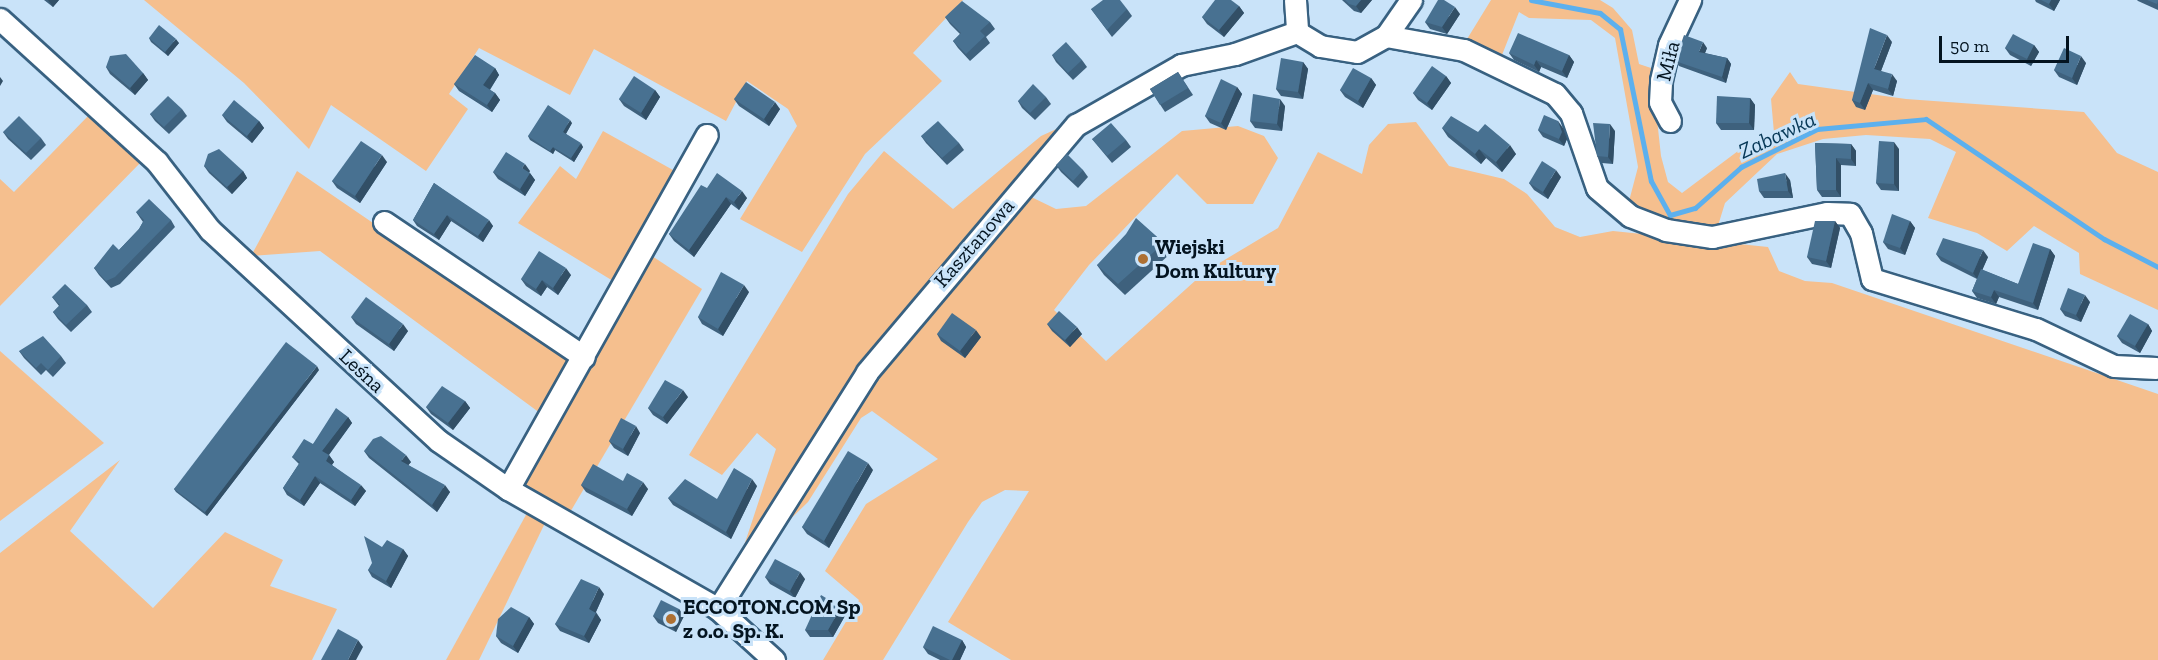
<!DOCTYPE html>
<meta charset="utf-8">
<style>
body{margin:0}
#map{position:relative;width:2158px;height:660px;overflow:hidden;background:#c9e3f9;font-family:"Zilla Slab",serif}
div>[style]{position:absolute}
.green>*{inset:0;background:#f5bf8e}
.stream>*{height:5px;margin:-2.5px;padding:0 2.5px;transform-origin:2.5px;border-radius:2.5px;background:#5cb0ee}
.roads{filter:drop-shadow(2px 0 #386181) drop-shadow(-2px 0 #386181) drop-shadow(0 2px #386181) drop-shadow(0 -2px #386181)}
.street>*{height:21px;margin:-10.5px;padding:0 10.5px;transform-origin:10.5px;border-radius:10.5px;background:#fff}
.wall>*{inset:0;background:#3e617d}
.shaded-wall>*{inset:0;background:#324f66}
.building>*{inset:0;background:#487191}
.dots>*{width:16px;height:16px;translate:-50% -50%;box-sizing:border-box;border:3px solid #c9e3f9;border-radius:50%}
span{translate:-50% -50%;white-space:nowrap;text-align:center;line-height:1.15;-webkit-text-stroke:6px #c9e3f9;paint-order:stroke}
.street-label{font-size:21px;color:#041420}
.poi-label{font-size:21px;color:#041420;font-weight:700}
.left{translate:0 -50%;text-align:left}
.water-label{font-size:22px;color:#063756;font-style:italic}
.scale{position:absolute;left:1939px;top:36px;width:130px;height:27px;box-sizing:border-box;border:3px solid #041420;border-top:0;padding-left:8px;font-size:18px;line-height:21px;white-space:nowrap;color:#041420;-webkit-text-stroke:4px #c9e3f9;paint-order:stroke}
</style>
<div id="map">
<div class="green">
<i style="clip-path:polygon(144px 0,963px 0,913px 53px,942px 81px,865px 154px,802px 252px,740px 219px,797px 126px,788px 109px,747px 81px,726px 121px,594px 49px,570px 95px,479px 48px,449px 94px,468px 109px,426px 171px,331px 105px,309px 149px,244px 83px)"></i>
<i style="clip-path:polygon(1491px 0,1600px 0,1613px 8px,1632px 30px,1639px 64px,1660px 71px,1656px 110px,1661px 156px,1668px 182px,1682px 193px,1750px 142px,1774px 133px,1771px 99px,1790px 72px,1798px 84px,1906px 99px,2084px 112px,2117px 153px,2158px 172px,2158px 310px,2080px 274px,2079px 253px,2034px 226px,2007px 251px,1977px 233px,1928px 218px,1956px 152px,1930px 139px,1866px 135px,1823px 139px,1777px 154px,1725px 203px,1717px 229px,1687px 229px,1628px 205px,1638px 167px,1615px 38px,1591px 20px,1529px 18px,1519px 12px,1500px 60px,1464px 44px)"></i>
<i style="clip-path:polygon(89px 115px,142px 161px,0 306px,0 179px,14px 192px)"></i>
<i style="clip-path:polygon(1416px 122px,1449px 166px,1504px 179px,1527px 194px,1555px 227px,1580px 237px,1613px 231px,1768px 247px,1779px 271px,1805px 281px,1832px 283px,2158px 394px,2158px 660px,1011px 660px,948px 622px,1029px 491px,1005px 490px,982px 502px,968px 522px,883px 660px,823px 660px,859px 600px,825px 571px,866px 504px,938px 459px,872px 411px,861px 418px,808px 502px,735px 573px,776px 449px,757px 433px,722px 475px,689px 455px,848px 194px,884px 151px,953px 209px,1041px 136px,1063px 126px,1023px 193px,1056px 209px,1086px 206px,1182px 131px,1238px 126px,1264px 136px,1278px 158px,1253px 204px,1207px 204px,1177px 174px,1089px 265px,1054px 310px,1106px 361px,1206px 271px,1278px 228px,1318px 152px,1362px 174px,1369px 145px,1388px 124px)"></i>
<i style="clip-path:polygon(603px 131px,673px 170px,676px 180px,618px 284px,518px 223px,560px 166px,576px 179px)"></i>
<i style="clip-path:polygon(297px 171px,575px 361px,544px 416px,320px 251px,251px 256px)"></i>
<i style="clip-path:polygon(652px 256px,702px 289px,569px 514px,520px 485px)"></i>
<i style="clip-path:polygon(0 351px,104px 443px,0 521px)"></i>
<i style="clip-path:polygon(120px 460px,70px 531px,153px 608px,225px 532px,283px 560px,270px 586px,337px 609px,312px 660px,0 660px,0 553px)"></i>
<i style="clip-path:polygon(527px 513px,545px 523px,479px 660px,446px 660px)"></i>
</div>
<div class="stream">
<i style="left:1531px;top:0;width:70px;rotate:10.7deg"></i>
<i style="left:1600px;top:13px;width:26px;rotate:39deg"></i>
<i style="left:1620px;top:29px;width:155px;rotate:78.5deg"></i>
<i style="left:1651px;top:181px;width:39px;rotate:61deg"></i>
<i style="left:1670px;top:215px;width:26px;rotate:-16deg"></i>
<i style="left:1695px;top:208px;width:62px;rotate:-41.7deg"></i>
<i style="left:1741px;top:167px;width:85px;rotate:-26.6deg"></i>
<i style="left:1817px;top:129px;width:109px;rotate:-5.2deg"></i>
<i style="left:1926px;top:119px;width:215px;rotate:34deg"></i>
<i style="left:2104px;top:239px;width:61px;rotate:27.4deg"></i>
</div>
<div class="roads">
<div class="street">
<i style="left:1295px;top:0;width:32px;rotate:86deg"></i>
<i style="left:0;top:19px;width:212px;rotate:42.3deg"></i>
<i style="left:157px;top:162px;width:86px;rotate:52.1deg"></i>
<i style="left:210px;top:230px;width:311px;rotate:42.7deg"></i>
<i style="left:439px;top:441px;width:84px;rotate:34.8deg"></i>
<i style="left:508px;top:489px;width:242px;rotate:29.7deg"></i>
<i style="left:718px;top:609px;width:76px;rotate:42.3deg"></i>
<i style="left:1386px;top:36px;width:79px;rotate:10.2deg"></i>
<i style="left:1464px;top:50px;width:101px;rotate:25.8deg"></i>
<i style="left:1555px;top:94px;width:25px;rotate:50deg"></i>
<i style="left:1571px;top:113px;width:79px;rotate:70.9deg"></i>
<i style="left:1597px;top:188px;width:43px;rotate:40.3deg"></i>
<i style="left:1630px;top:216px;width:39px;rotate:21deg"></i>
<i style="left:1666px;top:230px;width:47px;rotate:8.7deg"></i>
<i style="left:1712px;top:237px;width:117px;rotate:-11.8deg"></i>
<i style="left:1827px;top:213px;width:23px;rotate:2deg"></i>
<i style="left:1850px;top:214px;width:22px;rotate:60deg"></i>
<i style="left:1861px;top:233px;width:47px;rotate:76.6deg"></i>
<i style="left:1872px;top:279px;width:171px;rotate:17deg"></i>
<i style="left:2036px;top:329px;width:86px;rotate:25.4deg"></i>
<i style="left:2114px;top:366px;width:42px;rotate:2.7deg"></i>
<i style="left:1670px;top:121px;width:21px;rotate:-118deg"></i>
<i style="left:1660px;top:102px;width:22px;rotate:-87deg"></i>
<i style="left:1661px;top:80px;width:36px;rotate:-77deg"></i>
<i style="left:1669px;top:45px;width:50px;rotate:-65deg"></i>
<i style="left:384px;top:222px;width:241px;rotate:34deg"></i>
<i style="left:508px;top:489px;width:406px;rotate:-60.7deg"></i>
<i style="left:718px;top:609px;width:280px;rotate:-57.8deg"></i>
<i style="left:867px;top:372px;width:324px;rotate:-49.8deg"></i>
<i style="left:1076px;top:125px;width:121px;rotate:-29.7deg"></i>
<i style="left:1181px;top:65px;width:55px;rotate:-11.5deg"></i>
<i style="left:1235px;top:54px;width:66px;rotate:-19.5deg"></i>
<i style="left:1297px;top:32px;width:27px;rotate:31deg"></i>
<i style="left:1320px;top:46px;width:37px;rotate:9deg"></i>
<i style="left:1357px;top:52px;width:33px;rotate:-29deg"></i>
<i style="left:1386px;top:36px;width:44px;rotate:-55.2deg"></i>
</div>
</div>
<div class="wall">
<i style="clip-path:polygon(44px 0,59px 0,53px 7px)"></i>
<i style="clip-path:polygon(1342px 0,1372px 0,1361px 13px,1354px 11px)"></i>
<i style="clip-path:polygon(2035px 0,2060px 0,2054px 11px,2036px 2px)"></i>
<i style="clip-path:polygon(2137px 0,2158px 0,2158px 10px,2138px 1px)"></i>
<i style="clip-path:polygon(1239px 6px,1244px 13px,1224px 37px,1207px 24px,1202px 17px)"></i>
<i style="clip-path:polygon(1091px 9px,1127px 9px,1132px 16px,1112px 37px)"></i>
<i style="clip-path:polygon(1460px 14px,1447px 34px,1430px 29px,1425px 22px)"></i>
<i style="clip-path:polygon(945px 17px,990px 22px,995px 29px,986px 37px,990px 43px,970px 61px,958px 48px,953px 41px,960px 34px,950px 24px)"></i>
<i style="clip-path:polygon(149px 38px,179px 43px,168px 56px,151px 42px)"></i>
<i style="clip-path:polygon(1892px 42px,1881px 71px,1897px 81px,1893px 96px,1873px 90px,1865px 110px,1856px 107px,1852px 100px)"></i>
<i style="clip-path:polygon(2034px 45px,2039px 52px,2031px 66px,2010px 55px,2005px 48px)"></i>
<i style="clip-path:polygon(1707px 48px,1705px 53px,1727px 58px,1731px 64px,1726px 83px,1679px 66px,1675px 61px)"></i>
<i style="clip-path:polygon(1509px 53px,1569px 55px,1574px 62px,1567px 78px,1541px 67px,1539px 72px,1514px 60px)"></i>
<i style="clip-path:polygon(1052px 55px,1082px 60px,1087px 67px,1073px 80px,1056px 62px)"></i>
<i style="clip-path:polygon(1303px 62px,1308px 69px,1303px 99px,1281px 96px,1276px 89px)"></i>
<i style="clip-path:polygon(2086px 63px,2077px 85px,2059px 77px,2054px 70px)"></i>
<i style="clip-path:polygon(106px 67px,143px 73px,148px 80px,135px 95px,110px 74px)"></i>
<i style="clip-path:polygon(495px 68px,499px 75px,490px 90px,495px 93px,500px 100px,492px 112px,459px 91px,454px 84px)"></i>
<i style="clip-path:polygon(1178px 72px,1193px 95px,1165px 112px,1150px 89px)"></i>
<i style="clip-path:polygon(1446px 76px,1451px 83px,1432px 110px,1418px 100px,1413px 93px)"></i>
<i style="clip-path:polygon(1371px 78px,1376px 85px,1363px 108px,1345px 97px,1340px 90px)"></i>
<i style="clip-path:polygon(1237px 87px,1242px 94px,1226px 130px,1210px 123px,1205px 116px)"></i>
<i style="clip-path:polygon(655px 90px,660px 97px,646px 120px,624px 106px,619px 99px)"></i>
<i style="clip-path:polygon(1046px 97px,1051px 104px,1035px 120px,1022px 108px,1018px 101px)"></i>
<i style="clip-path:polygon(1750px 98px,1755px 105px,1754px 130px,1721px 130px,1716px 123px)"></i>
<i style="clip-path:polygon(734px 99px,780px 109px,769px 126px,739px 106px)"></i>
<i style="clip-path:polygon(1285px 106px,1282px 131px,1255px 128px,1250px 121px)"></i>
<i style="clip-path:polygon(182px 109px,187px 116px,169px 134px,155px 121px,150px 114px)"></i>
<i style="clip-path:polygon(222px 115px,259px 121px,264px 128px,252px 143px,227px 122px)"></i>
<i style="clip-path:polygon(572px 123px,566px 134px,583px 147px,574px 162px,555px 150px,553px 154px,530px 140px,528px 136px)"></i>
<i style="clip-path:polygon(1442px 128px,1478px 132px,1516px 154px,1502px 172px,1486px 158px,1481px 164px,1448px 137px)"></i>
<i style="clip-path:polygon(1563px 128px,1567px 139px,1564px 146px,1543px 137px,1538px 130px)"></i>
<i style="clip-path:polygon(1615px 131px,1613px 164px,1602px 163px,1597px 156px)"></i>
<i style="clip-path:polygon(3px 132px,41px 138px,46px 145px,31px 160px,8px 139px)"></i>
<i style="clip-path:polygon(921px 136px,959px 143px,964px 150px,947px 165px,926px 143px)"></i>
<i style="clip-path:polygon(1092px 139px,1126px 140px,1131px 147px,1112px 163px)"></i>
<i style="clip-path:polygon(1815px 143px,1851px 144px,1856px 151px,1856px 166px,1841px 165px,1841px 197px,1822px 197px,1817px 190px)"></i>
<i style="clip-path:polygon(1899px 149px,1899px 191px,1881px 190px,1876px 183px)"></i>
<i style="clip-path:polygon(387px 162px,360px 203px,337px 188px,332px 181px)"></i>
<i style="clip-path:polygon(1056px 165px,1083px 170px,1088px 177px,1078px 188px,1061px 172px)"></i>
<i style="clip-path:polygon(204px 166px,243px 171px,247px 178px,232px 194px,209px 173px)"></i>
<i style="clip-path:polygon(530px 171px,529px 172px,535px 180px,525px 196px,498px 179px,493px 172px)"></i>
<i style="clip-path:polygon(1561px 177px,1548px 199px,1534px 190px,1529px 183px)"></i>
<i style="clip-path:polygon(1790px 180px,1793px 198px,1764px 198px,1759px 191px)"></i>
<i style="clip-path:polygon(434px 183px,493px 226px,483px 242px,451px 221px,439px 240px,417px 226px,413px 220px)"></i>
<i style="clip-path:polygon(707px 188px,747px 198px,739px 210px,731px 204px,694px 257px,674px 241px,669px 234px)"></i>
<i style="clip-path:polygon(136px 212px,171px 220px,175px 227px,120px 284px,111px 288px,99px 275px,94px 268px,119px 250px,139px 229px,143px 222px)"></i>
<i style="clip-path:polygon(1835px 221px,1840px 228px,1831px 268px,1812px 264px,1807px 257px)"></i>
<i style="clip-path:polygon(1910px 221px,1915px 228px,1905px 255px,1888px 249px,1883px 242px)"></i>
<i style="clip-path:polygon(1164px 243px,1171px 253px,1125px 295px,1104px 275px,1097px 265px)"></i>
<i style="clip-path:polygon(2050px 249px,2055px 256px,2038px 310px,1999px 297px,1996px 304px,1977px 298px,1972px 291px,1977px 279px,1941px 261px,1936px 254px,1988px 257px,1982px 270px,2018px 284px)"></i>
<i style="clip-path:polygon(571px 275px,558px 295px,547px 287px,541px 296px,526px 286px,521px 279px)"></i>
<i style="clip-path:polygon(749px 292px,723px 336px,702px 324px,698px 317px)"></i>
<i style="clip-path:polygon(52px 297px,87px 305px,92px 312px,71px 332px,58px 319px,53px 312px,59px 306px)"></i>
<i style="clip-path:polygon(2090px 302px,2081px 322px,2065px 316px,2060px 309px)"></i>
<i style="clip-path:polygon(351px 317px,408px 331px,394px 351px,356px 324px)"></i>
<i style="clip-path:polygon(1047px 324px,1082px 334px,1070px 347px,1052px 331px)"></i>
<i style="clip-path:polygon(2148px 324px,2152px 331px,2140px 353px,2122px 343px,2117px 336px)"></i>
<i style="clip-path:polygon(937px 334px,981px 337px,965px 358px,941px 341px)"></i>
<i style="clip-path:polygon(19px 351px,61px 356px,66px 363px,53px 377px,46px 370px,41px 375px,24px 358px)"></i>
<i style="clip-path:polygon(319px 370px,207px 516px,176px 492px,174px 489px)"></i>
<i style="clip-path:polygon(688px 397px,667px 424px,653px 415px,648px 408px)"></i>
<i style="clip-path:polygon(465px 401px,470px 408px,453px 430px,431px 414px,426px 407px)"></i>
<i style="clip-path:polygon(348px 417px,352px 423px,329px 455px,334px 462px,332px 465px,366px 491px,355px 506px,320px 483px,304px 506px,287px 495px,283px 488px,299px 464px,292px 457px,313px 444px)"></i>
<i style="clip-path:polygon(640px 433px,628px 456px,614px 448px,609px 441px)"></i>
<i style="clip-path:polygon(364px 451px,411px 462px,408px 465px,450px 492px,437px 512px,369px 458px)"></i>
<i style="clip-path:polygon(873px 470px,829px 548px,807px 534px,802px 527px)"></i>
<i style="clip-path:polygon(623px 481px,648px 489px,632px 516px,586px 492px,581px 485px)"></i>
<i style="clip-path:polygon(757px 486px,731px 539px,673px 505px,668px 498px,717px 499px)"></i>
<i style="clip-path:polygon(403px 549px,408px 556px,391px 588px,372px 577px,368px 570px)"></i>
<i style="clip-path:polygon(765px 577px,805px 579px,795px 598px,770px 584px)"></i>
<i style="clip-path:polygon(604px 594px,596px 612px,601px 620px,589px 643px,560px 631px,555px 624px)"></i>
<i style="clip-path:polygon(679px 609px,684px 616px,676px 632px,658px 623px,653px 616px)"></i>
<i style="clip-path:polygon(846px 614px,833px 637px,810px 637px,805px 630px)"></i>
<i style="clip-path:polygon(529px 617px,534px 624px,518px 653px,501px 643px,496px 636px)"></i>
<i style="clip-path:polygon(962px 640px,966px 647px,960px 660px,940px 660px,928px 654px,923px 647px)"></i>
</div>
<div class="shaded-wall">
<i style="clip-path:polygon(48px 0,59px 0,53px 7px)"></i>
<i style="clip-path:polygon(1361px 0,1372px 0,1361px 13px,1356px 6px)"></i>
<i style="clip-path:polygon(2051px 0,2060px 0,2054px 11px,2049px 4px)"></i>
<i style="clip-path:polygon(1239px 6px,1244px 13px,1224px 37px,1219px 30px)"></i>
<i style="clip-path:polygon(1455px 7px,1460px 14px,1447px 34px,1442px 27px)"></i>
<i style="clip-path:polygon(1887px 35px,1892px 42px,1879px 76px,1874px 69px)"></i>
<i style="clip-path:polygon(176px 39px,179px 43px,168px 56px,165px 52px)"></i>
<i style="clip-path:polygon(1703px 42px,1707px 48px,1703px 58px,1699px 52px)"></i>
<i style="clip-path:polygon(2034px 45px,2039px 52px,2031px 66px,2027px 59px)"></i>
<i style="clip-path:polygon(1569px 55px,1574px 62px,1567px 78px,1562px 71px)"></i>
<i style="clip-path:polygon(2081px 56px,2086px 63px,2077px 85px,2072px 78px)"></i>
<i style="clip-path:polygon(1727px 58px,1731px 64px,1726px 83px,1722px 77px)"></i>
<i style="clip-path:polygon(1536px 60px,1541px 67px,1539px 72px,1534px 65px)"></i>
<i style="clip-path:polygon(1303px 62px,1308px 69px,1303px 99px,1298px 92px)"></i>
<i style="clip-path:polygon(495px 68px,499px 75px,488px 92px,483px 85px)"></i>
<i style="clip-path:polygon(143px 73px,148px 80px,135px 95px,130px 88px)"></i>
<i style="clip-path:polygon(1892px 74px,1897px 81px,1893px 96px,1888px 89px)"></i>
<i style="clip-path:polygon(1446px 76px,1451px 83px,1432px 110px,1427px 103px)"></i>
<i style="clip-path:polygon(0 77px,3px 81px,0 86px)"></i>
<i style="clip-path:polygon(1371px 78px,1376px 85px,1363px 108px,1358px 101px)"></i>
<i style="clip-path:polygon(1868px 83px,1873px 90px,1865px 110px,1860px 103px)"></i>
<i style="clip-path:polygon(1237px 87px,1242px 94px,1226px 130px,1221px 123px)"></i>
<i style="clip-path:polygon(655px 90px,660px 97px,646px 120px,641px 113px)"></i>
<i style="clip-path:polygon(495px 93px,500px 100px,492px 112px,487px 105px)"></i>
<i style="clip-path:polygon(1750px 98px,1755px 105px,1754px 130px,1749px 123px)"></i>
<i style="clip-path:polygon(1280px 99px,1285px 106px,1282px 131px,1277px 124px)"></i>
<i style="clip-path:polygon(775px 102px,780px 109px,769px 126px,764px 119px)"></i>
<i style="clip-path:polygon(570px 120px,572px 123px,565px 135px,563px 132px)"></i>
<i style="clip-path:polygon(259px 121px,264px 128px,252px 143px,247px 136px)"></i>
<i style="clip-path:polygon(1558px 121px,1563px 128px,1567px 139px,1564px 146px,1559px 139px)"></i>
<i style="clip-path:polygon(1610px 124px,1615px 131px,1613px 164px,1608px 157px)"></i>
<i style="clip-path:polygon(1894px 142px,1899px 149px,1899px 191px,1894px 184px)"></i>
<i style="clip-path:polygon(581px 143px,583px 147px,574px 162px,571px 158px)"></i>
<i style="clip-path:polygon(1851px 144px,1856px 151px,1856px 166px,1851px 159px)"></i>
<i style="clip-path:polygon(1510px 145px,1516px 154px,1502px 172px,1496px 162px)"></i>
<i style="clip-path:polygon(553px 147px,555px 150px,553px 154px,550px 151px)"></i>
<i style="clip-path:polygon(1479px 149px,1486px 158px,1481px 164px,1475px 154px)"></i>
<i style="clip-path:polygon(382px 155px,387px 162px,360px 203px,355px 196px)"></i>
<i style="clip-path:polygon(1836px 158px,1841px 165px,1841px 197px,1836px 190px)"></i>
<i style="clip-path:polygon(525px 164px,530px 171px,527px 175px,522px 168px)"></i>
<i style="clip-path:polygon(1556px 170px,1561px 177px,1548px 199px,1543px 192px)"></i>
<i style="clip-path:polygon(243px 171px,247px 178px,232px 194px,227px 187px)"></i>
<i style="clip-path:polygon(530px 173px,535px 180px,525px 196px,520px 189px)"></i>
<i style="clip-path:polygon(1785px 173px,1790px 180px,1793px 198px,1788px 191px)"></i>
<i style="clip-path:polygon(742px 191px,747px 198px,739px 210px,734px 202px)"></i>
<i style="clip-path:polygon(726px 197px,731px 204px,694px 257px,689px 250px)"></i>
<i style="clip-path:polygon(447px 215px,451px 221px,439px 240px,434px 234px)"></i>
<i style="clip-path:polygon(489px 220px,493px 226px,483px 242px,478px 236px)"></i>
<i style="clip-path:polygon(1835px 221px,1840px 228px,1831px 268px,1826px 261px)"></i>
<i style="clip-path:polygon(1910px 221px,1915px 228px,1905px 255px,1900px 248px)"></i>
<i style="clip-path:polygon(2050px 249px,2055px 256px,2038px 310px,2033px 303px)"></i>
<i style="clip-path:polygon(1983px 250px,1988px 257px,1978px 280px,1973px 273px)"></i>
<i style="clip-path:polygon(566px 268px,571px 275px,558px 295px,553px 288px)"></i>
<i style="clip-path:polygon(542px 280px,547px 287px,541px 296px,536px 289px)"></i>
<i style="clip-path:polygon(744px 285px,749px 292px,723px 336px,718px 329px)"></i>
<i style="clip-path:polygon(1994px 290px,1999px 297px,1996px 304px,1991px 297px)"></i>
<i style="clip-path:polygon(2085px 295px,2090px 302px,2081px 322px,2076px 315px)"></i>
<i style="clip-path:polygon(403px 324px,408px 331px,394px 351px,389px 344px)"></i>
<i style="clip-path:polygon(2148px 324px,2152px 331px,2140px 353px,2135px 346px)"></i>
<i style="clip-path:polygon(1077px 327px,1082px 334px,1070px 347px,1065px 340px)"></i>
<i style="clip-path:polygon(976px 330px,981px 337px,965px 358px,960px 351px)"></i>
<i style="clip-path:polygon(317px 366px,319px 370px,207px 516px,205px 512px)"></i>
<i style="clip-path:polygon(683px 390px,688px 397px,667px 424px,663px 417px)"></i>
<i style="clip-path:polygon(465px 401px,470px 408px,453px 430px,448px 423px)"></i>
<i style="clip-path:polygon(348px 417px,352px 423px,327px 457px,322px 451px)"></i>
<i style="clip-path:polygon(636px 426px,640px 433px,628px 456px,623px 449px)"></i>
<i style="clip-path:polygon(329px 455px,334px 462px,330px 467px,326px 461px)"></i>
<i style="clip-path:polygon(406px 455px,411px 462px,406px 468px,401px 461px)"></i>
<i style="clip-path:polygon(868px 463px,873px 470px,829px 548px,824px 541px)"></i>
<i style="clip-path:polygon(315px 476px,320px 483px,304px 506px,300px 500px)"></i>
<i style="clip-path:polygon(752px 479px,757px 486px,731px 539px,726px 532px)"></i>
<i style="clip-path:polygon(643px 482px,648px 489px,632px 516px,627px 509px)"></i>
<i style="clip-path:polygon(361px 485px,366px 491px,355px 506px,351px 500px)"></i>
<i style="clip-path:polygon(445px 485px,450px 492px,437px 512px,432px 505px)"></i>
<i style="clip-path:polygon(403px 549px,408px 556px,391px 588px,386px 581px)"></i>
<i style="clip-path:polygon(800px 572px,805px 579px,795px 598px,790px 591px)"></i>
<i style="clip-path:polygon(599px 587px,604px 594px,594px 616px,589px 609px)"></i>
<i style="clip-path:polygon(841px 607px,846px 614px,833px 637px,828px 630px)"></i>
<i style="clip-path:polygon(679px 609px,684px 616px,676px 632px,671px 625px)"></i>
<i style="clip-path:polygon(596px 613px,601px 620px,589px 643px,584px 636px)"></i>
<i style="clip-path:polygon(529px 617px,534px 624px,518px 653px,513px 646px)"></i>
<i style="clip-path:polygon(358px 640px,363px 647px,356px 660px,348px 660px)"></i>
<i style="clip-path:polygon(962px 640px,966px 647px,960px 660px,952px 660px)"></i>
</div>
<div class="building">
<i style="clip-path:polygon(1103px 0,1120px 0,1127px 9px,1107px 30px,1091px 9px)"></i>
<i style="clip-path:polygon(1215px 0,1231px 0,1239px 6px,1219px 30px,1202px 17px)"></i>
<i style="clip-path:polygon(1345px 0,1361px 0,1356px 6px,1349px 4px)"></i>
<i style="clip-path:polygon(1438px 0,1444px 0,1455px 7px,1442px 27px,1425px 22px)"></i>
<i style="clip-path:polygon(2041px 0,2051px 0,2049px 4px)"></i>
<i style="clip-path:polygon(2147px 0,2158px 0,2158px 1px,2157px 4px)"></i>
<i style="clip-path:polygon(962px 1px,990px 22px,980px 31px,985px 36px,966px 54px,953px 41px,961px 33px,945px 17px)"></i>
<i style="clip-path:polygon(159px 25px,176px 39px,165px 52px,149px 38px)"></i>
<i style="clip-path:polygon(1870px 28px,1887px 35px,1874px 69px,1892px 74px,1888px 89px,1868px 83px,1860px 103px,1852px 100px)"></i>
<i style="clip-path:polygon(1518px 33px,1569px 55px,1562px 71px,1536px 60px,1534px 65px,1509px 53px)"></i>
<i style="clip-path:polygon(2013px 34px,2034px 45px,2027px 59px,2005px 48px)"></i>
<i style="clip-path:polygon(1684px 35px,1703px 42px,1699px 52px,1727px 58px,1722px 77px,1675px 61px)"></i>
<i style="clip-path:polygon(1066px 42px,1082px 60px,1068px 73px,1052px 55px)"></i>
<i style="clip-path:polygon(2064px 48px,2081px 56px,2072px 78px,2054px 70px)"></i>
<i style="clip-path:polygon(126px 54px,143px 73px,130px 88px,106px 67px,110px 56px)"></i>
<i style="clip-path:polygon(475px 55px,495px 68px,483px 85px,495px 93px,487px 105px,454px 84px)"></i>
<i style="clip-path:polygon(1281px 58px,1303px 62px,1298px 92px,1276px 89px)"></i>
<i style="clip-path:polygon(1432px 66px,1446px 76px,1427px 103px,1413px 93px)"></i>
<i style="clip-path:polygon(1353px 68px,1371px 78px,1358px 101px,1340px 90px)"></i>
<i style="clip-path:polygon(1178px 72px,1188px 88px,1160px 105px,1150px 89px)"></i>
<i style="clip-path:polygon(634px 76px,655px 90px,641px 113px,619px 99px)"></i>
<i style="clip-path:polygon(1221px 79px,1237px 87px,1221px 123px,1205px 116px)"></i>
<i style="clip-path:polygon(746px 82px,775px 102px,764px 119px,734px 99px)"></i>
<i style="clip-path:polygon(1033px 84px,1046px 97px,1030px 113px,1018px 101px)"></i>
<i style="clip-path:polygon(1253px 94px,1280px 99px,1277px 124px,1250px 121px)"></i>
<i style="clip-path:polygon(168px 96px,182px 109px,164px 127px,150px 114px)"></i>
<i style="clip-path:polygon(1717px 96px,1750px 98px,1749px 123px,1716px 123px)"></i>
<i style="clip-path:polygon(234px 100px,259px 121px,247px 136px,222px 115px)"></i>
<i style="clip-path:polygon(548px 105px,570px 120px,563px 132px,581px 143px,571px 158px,553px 147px,550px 151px,528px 136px)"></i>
<i style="clip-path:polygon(1544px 115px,1558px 121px,1562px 132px,1559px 139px,1538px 130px)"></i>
<i style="clip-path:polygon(19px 116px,41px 138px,26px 153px,3px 132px)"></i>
<i style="clip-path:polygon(1451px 116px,1478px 132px,1485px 124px,1510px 145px,1496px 162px,1479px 149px,1475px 154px,1442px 128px)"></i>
<i style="clip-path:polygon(938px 121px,959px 143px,942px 158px,921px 136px)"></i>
<i style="clip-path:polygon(1111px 123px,1126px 140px,1107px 156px,1092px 139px)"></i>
<i style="clip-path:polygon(1593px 123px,1610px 124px,1608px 157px,1597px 156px)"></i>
<i style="clip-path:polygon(361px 141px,382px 155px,355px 196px,332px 181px)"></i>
<i style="clip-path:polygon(1879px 141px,1894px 142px,1894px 184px,1876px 183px)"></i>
<i style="clip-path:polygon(1815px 143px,1851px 144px,1851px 159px,1836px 158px,1836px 190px,1817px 190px)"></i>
<i style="clip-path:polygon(219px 149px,243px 171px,227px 187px,204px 166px,208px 154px)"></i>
<i style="clip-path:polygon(506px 152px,525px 164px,522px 168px,530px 173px,520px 189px,493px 172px)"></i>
<i style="clip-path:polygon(1067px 154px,1083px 170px,1073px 181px,1056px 165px)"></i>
<i style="clip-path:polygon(1542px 161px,1556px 170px,1543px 192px,1529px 183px)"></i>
<i style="clip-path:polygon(717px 173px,742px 191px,734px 202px,726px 197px,689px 250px,669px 234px,701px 185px,707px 188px)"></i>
<i style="clip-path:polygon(1785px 173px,1788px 191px,1759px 191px,1757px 179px)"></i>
<i style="clip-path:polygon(434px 183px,489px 220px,478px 236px,447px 215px,434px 234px,413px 220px)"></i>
<i style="clip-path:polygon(149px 199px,171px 220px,115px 277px,106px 281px,94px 268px,113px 244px,119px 250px,139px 229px,144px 220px,136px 212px)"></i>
<i style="clip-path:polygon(1892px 214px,1910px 221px,1900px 248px,1883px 242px)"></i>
<i style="clip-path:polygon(1136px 218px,1164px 243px,1118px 284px,1097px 265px,1126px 234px)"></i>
<i style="clip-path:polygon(1815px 221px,1835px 221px,1826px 261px,1807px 257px)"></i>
<i style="clip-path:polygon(1943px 238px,1983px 250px,1973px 273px,1936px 254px)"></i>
<i style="clip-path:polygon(2033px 243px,2050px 249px,2033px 303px,1994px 290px,1991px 297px,1972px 291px,1981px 269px,2018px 284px)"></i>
<i style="clip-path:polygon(539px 251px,566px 268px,553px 288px,542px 280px,536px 289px,521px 279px)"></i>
<i style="clip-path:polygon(721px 272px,744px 285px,718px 329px,698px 317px)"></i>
<i style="clip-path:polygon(65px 284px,87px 305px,66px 325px,53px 312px,60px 305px,52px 297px)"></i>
<i style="clip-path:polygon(2068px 288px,2085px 295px,2076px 315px,2060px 309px)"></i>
<i style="clip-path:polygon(366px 297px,403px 324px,389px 344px,351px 317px)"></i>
<i style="clip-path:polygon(1059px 311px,1077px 327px,1065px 340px,1047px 324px)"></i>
<i style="clip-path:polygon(952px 313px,976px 330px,960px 351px,937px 334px)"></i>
<i style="clip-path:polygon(2130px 314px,2148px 324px,2135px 346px,2117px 336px)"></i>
<i style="clip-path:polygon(43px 336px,61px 356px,48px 370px,41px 363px,36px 368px,19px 351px)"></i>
<i style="clip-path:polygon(286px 342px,317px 366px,205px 512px,174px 489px)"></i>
<i style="clip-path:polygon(665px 380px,683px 390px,663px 417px,648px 408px)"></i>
<i style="clip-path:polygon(442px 386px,465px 401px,448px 423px,426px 407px)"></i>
<i style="clip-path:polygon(336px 408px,348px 417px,322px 451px,329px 455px,326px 461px,361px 485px,351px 500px,315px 476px,300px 500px,283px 488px,300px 462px,292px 457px,304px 439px,313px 444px)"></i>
<i style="clip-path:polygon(621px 418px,636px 426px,623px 449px,609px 441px)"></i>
<i style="clip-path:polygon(381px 436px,406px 455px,401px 461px,445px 485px,432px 505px,364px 451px,373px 439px)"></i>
<i style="clip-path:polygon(848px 451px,868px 463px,824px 541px,802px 527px)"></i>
<i style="clip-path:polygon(593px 464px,623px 481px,627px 473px,643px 482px,627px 509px,581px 485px)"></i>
<i style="clip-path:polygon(734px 468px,752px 479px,726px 532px,668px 498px,685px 479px,717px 499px)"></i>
<i style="clip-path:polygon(364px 536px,382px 547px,387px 540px,403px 549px,386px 581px,368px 570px,372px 563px)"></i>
<i style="clip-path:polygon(775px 559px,800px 572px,790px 591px,765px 577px)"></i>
<i style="clip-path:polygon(581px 579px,599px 587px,589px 609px,596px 613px,584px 636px,555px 624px)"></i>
<i style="clip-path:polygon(821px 595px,841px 607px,828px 630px,805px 630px)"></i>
<i style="clip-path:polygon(661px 600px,679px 609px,671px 625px,653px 616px)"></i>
<i style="clip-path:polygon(511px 607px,529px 617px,513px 646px,496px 636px,498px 619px)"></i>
<i style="clip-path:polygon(933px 626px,962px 640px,952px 660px,950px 660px,923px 647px)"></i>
<i style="clip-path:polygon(338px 629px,358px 640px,348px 660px,321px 660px)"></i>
</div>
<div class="dots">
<i style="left:1143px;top:259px;background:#ad7033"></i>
<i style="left:671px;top:619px;background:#ad7033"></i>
</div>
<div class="street-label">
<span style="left:1668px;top:61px;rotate:-76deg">Miła</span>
<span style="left:974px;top:243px;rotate:-49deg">Kasztanowa</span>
<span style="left:362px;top:371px;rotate:43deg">Leśna</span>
</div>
<div class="poi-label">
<span class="left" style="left:1155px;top:259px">Wiejski<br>Dom Kultury</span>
<span class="left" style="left:683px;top:619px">ECCOTON.COM Sp<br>z o.o. Sp. K.</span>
</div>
<div class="water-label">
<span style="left:1777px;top:135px;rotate:-25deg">Zabawka</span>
</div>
<div class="scale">50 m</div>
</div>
